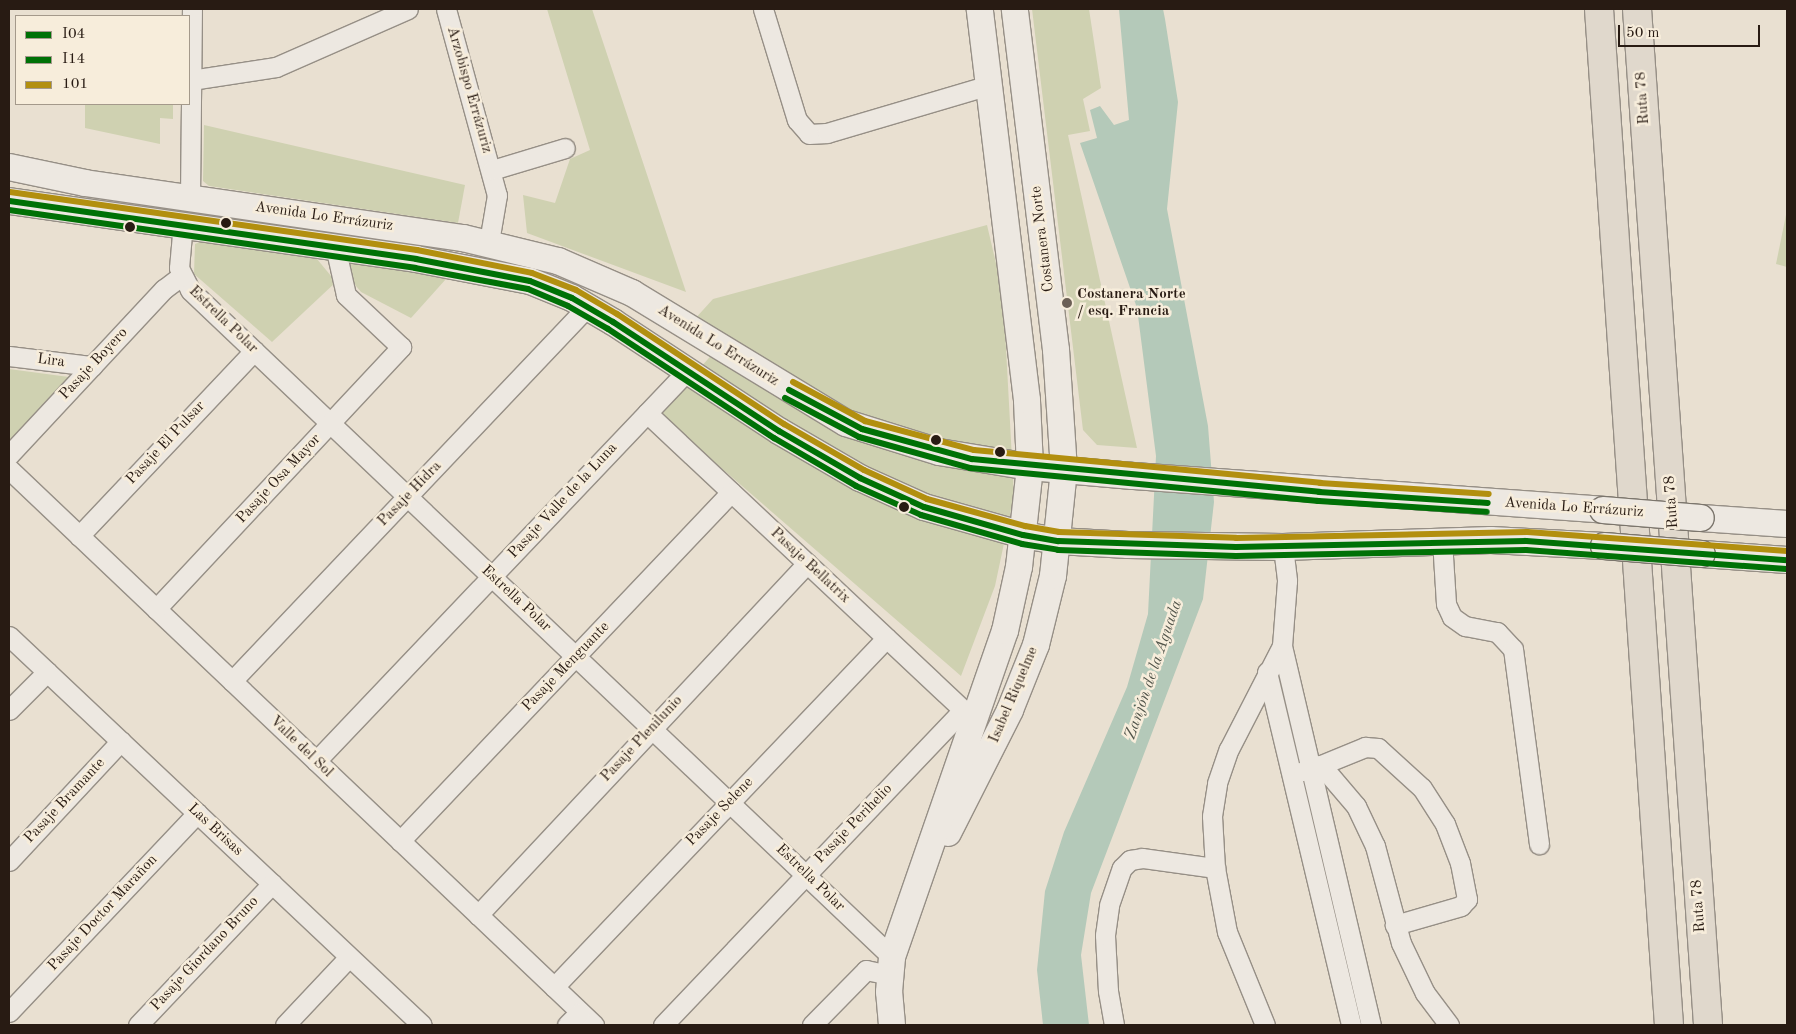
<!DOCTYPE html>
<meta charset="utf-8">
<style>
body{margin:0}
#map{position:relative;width:1796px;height:1034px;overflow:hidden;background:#e9e0d1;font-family:"Old Standard TT",serif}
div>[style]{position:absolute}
.green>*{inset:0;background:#cfd1b1}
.water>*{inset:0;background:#b4c9b9}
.roads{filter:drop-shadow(1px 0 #968f86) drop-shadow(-1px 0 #968f86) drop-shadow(0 1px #968f86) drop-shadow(0 -1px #968f86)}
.street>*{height:19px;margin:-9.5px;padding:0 9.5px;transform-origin:9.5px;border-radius:9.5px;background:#ede8e1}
.secondary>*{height:26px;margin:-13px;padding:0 13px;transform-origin:13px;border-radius:13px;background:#ede8e1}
.highway>*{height:28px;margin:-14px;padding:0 14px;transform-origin:14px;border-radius:14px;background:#e0d8cc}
.bridges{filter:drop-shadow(1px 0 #7b756c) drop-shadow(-1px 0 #7b756c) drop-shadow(0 1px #7b756c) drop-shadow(0 -1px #7b756c)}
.secondary-bridge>*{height:26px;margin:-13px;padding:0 13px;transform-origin:13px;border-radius:13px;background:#ede8e1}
.bus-1>*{height:6px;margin:-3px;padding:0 3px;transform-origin:3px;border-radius:3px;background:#007106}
.bus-2>*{height:6px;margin:-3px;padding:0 3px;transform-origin:3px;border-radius:3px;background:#007106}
.bus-3>*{height:6px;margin:-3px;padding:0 3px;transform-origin:3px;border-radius:3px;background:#b28f0f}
.dots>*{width:14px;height:14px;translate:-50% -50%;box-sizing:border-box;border:2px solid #f7eddb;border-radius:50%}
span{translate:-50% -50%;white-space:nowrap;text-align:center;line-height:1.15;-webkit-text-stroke:5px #f7eddb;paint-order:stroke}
.street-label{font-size:15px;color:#281b13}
.poi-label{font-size:15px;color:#281b13;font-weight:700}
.left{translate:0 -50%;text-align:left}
.water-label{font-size:16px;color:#51544a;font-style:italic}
.frame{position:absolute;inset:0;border:10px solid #281b13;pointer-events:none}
.legend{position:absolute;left:15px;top:15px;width:175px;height:90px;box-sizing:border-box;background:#f7eddb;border:1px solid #a4998b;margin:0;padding:6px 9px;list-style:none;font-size:15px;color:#281b13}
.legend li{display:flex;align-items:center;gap:10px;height:25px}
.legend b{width:25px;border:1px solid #a4998b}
.scale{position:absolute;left:1618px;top:25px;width:142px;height:22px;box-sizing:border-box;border:2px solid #281b13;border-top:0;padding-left:6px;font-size:15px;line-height:18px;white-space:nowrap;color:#281b13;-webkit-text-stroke:4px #f7eddb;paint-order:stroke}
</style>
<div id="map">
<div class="green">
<i style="clip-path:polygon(547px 9px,592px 9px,686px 292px,527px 233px,523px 195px,555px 203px,570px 159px,590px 150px)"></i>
<i style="clip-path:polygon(1032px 9px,1089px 9px,1101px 88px,1083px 99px,1090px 131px,1068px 135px,1137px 448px,1097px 445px,1083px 430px)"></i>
<i style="clip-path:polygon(85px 104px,173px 104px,173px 119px,160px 118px,160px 144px,85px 128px)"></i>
<i style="clip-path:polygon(204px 125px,465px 185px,458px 223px,209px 186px,203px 181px)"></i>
<i style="clip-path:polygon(1787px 210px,1787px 267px,1776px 264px)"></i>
<i style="clip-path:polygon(987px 225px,1003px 293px,1014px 496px,995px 586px,961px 676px,659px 414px,724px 341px,693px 321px,713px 299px)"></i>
<i style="clip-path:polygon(207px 239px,312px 253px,336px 282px,272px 342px,194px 274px,195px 244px)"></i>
<i style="clip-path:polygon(346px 257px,446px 279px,411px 318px,361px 292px,347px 275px)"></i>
<i style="clip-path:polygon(9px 369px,69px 377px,9px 442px)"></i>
</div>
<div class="water">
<i style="clip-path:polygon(1119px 9px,1163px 9px,1165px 19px,1178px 102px,1167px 209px,1208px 426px,1214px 502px,1203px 599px,1091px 893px,1081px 955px,1089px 1025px,1043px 1025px,1037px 970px,1045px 891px,1064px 832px,1127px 687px,1148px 614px,1156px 456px,1137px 308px,1080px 143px,1097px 138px,1090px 110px,1100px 106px,1114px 125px,1129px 120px)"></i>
</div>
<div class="roads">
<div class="street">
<i style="left:446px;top:9px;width:193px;rotate:74.7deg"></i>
<i style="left:497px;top:195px;width:48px;rotate:99.7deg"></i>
<i style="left:763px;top:9px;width:116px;rotate:73deg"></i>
<i style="left:797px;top:120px;width:18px;rotate:49deg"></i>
<i style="left:809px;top:134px;width:18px;rotate:-3deg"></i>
<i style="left:827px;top:133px;width:169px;rotate:-16.5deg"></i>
<i style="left:191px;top:80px;width:86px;rotate:-8.7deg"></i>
<i style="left:276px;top:67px;width:144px;rotate:-23.7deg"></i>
<i style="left:492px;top:170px;width:76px;rotate:-16.8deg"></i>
<i style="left:190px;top:197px;width:188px;rotate:-89.4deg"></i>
<i style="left:183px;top:223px;width:45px;rotate:95.1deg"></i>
<i style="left:179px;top:268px;width:25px;rotate:63deg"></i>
<i style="left:190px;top:290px;width:968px;rotate:43.54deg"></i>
<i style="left:9px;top:356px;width:84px;rotate:6.9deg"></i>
<i style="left:647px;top:413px;width:434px;rotate:43.2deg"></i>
<i style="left:963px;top:710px;width:14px;rotate:21deg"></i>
<i style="left:9px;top:455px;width:227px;rotate:-47deg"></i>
<i style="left:164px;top:289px;width:21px;rotate:-37deg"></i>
<i style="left:9px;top:469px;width:807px;rotate:43.54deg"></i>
<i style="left:79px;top:536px;width:255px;rotate:-46.6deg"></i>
<i style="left:1442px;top:540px;width:64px;rotate:86.4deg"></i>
<i style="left:1446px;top:604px;width:14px;rotate:65deg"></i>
<i style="left:1452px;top:617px;width:16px;rotate:35deg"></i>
<i style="left:1465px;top:626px;width:33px;rotate:11deg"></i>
<i style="left:1497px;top:632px;width:23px;rotate:47deg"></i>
<i style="left:1513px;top:649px;width:197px;rotate:82.4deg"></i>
<i style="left:1283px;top:547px;width:34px;rotate:83deg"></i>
<i style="left:1287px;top:581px;width:65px;rotate:94.4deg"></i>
<i style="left:1282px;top:646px;width:389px;rotate:76.8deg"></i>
<i style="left:156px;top:609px;width:359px;rotate:-46.9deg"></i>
<i style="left:401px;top:347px;width:76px;rotate:-136.6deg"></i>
<i style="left:346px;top:295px;width:50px;rotate:-102.7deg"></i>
<i style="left:9px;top:636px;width:567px;rotate:43.29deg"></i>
<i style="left:1267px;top:672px;width:363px;rotate:76.6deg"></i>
<i style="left:232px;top:681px;width:516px;rotate:-46.49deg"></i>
<i style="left:9px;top:710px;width:54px;rotate:-45deg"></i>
<i style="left:316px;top:761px;width:538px;rotate:-46.43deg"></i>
<i style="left:1321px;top:765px;width:48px;rotate:-22.2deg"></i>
<i style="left:1365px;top:747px;width:13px;rotate:4deg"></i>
<i style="left:1378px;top:748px;width:59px;rotate:42.3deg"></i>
<i style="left:1422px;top:788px;width:43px;rotate:57.4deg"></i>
<i style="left:1445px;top:824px;width:42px;rotate:69deg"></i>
<i style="left:1460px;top:863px;width:37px;rotate:79deg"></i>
<i style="left:1467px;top:899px;width:9px;rotate:131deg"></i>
<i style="left:1461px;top:906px;width:69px;rotate:163.9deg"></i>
<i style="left:1303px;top:771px;width:19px;rotate:-18deg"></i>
<i style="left:1321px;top:765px;width:54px;rotate:49.5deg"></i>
<i style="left:1356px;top:806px;width:44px;rotate:64.6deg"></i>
<i style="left:1375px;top:846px;width:100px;rotate:75deg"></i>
<i style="left:1401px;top:943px;width:55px;rotate:64.4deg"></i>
<i style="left:1425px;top:993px;width:40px;rotate:53deg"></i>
<i style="left:400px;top:841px;width:481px;rotate:-46.5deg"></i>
<i style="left:9px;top:861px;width:164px;rotate:-47deg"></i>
<i style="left:478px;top:915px;width:482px;rotate:-46.9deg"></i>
<i style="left:554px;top:987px;width:482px;rotate:-46.4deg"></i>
<i style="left:9px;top:1012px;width:274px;rotate:-46.6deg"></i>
<i style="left:138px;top:1025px;width:195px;rotate:-46.5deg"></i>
<i style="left:285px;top:1025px;width:93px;rotate:-46.7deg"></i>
<i style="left:567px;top:1025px;width:18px;rotate:-45deg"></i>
<i style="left:663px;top:1025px;width:435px;rotate:-46.4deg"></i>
<i style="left:812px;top:1025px;width:77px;rotate:-45.5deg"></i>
<i style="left:866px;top:970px;width:24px;rotate:12deg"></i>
<i style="left:1114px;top:1025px;width:35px;rotate:-100deg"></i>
<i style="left:1108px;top:991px;width:56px;rotate:-93.1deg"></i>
<i style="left:1105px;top:935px;width:30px;rotate:-82deg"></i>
<i style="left:1109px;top:905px;width:39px;rotate:-71deg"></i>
<i style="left:1122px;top:868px;width:11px;rotate:-45deg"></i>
<i style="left:1130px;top:860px;width:12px;rotate:-9deg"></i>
<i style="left:1142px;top:858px;width:74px;rotate:7.8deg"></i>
<i style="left:1265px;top:1025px;width:100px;rotate:-112.2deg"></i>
<i style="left:1227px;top:932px;width:65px;rotate:-100.6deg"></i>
<i style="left:1215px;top:868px;width:52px;rotate:-93.3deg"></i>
<i style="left:1212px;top:816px;width:33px;rotate:-81deg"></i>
<i style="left:1217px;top:783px;width:36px;rotate:-71deg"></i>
<i style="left:1229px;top:749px;width:116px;rotate:-62.8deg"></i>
</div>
<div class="secondary">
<i style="left:9px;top:167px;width:78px;rotate:11.9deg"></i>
<i style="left:85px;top:183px;width:382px;rotate:8.3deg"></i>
<i style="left:463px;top:238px;width:98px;rotate:13.6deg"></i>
<i style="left:558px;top:261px;width:81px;rotate:23.4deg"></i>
<i style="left:632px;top:293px;width:250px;rotate:31.3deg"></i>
<i style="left:846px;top:423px;width:97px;rotate:17.3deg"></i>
<i style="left:939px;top:452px;width:92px;rotate:9.4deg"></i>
<i style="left:1030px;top:467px;width:103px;rotate:5deg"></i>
<i style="left:1133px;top:476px;width:471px;rotate:4.1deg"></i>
<i style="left:9px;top:201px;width:411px;rotate:8.1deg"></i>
<i style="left:416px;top:259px;width:116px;rotate:10.9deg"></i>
<i style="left:530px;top:281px;width:45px;rotate:22deg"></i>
<i style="left:572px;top:298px;width:48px;rotate:30.3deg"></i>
<i style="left:613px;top:322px;width:199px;rotate:33.3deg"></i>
<i style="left:779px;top:431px;width:94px;rotate:30.1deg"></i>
<i style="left:860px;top:478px;width:70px;rotate:24.4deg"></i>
<i style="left:924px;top:507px;width:103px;rotate:15.8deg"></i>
<i style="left:1023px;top:535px;width:36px;rotate:10deg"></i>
<i style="left:1058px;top:541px;width:70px;rotate:3.3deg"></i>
<i style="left:1128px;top:545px;width:155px;rotate:0.7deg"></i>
<i style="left:1283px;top:547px;width:208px;rotate:-1.9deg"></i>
<i style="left:1491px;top:540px;width:113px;rotate:3deg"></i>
<i style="left:1701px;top:518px;width:86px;rotate:4deg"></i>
<i style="left:1702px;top:554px;width:85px;rotate:4deg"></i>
<i style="left:948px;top:833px;width:138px;rotate:-63.2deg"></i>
<i style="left:1010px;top:710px;width:70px;rotate:-68.2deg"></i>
<i style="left:1036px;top:645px;width:71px;rotate:-76.2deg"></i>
<i style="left:1053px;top:576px;width:107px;rotate:-84.1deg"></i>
<i style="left:1064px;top:470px;width:120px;rotate:-93.8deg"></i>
<i style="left:1056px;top:350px;width:343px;rotate:-96.9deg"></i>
<i style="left:892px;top:1025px;width:33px;rotate:-95deg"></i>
<i style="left:889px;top:992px;width:35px;rotate:-85deg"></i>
<i style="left:892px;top:957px;width:345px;rotate:-70.9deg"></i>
<i style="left:1005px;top:631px;width:66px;rotate:-77.7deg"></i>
<i style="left:1019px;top:567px;width:101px;rotate:-83.7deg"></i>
<i style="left:1030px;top:467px;width:67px;rotate:-92.6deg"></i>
<i style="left:1027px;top:400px;width:394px;rotate:-96.9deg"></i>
</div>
<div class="highway">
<i style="left:1599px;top:9px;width:1018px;rotate:86.06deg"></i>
<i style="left:1637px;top:9px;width:1018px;rotate:86deg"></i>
</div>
</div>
<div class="bridges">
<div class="secondary-bridge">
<i style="left:1603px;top:510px;width:98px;rotate:4.7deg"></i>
<i style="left:1604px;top:546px;width:98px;rotate:4.7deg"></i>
</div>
</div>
<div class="bus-1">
<i style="left:9px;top:201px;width:411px;rotate:8.1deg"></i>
<i style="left:416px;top:259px;width:116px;rotate:10.9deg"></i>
<i style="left:530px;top:281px;width:45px;rotate:22deg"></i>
<i style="left:572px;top:298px;width:48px;rotate:30.3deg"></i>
<i style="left:613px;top:322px;width:199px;rotate:33.3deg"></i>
<i style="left:779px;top:431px;width:94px;rotate:30.1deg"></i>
<i style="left:860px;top:478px;width:70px;rotate:24.4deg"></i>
<i style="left:924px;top:507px;width:103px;rotate:15.8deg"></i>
<i style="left:1023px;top:535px;width:36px;rotate:10deg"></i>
<i style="left:1058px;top:541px;width:178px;rotate:1.9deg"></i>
<i style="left:1236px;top:547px;width:290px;rotate:-1.2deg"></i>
<i style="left:1526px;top:541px;width:262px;rotate:4.2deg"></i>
<i style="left:789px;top:390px;width:83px;rotate:28.1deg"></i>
<i style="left:862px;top:429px;width:114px;rotate:15.3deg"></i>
<i style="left:972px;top:459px;width:349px;rotate:5.4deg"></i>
<i style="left:1319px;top:492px;width:169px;rotate:3.7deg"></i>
</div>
<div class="bus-2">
<i style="left:9px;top:210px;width:410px;rotate:8.1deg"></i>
<i style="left:415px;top:268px;width:115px;rotate:10.5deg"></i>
<i style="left:528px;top:289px;width:43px;rotate:23deg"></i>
<i style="left:568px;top:306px;width:46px;rotate:29.9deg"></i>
<i style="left:608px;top:329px;width:199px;rotate:33.3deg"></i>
<i style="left:774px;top:438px;width:95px;rotate:30.3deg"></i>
<i style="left:856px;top:486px;width:71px;rotate:24deg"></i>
<i style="left:921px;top:515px;width:105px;rotate:16deg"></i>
<i style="left:1022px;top:544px;width:36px;rotate:9deg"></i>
<i style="left:1058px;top:550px;width:178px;rotate:1.9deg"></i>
<i style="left:1236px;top:556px;width:290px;rotate:-1.2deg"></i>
<i style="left:1526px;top:550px;width:261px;rotate:4.2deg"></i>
<i style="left:785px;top:398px;width:84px;rotate:27.8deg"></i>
<i style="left:859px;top:437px;width:115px;rotate:15.6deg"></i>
<i style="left:970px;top:468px;width:350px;rotate:5.4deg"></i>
<i style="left:1318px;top:501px;width:169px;rotate:3.7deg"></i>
</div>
<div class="bus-3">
<i style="left:10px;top:192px;width:411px;rotate:8.1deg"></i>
<i style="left:417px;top:250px;width:117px;rotate:11.3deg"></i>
<i style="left:532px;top:273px;width:47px;rotate:21.1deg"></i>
<i style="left:576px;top:290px;width:48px;rotate:30.3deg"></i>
<i style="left:617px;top:314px;width:200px;rotate:33.4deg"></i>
<i style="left:784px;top:424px;width:92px;rotate:29.9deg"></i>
<i style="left:864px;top:470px;width:69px;rotate:24.7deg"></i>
<i style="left:927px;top:499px;width:102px;rotate:15.4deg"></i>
<i style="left:1025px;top:526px;width:35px;rotate:10deg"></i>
<i style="left:1059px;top:532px;width:177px;rotate:1.9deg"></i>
<i style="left:1236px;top:538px;width:291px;rotate:-1.2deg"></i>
<i style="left:1527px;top:532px;width:261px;rotate:4.2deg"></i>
<i style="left:793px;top:382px;width:82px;rotate:28.4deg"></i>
<i style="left:865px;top:421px;width:113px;rotate:14.9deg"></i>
<i style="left:974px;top:450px;width:348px;rotate:5.4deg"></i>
<i style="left:1320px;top:483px;width:169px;rotate:3.7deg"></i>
</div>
<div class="dots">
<i style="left:226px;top:223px;background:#281b13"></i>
<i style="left:130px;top:227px;background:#281b13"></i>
<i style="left:1067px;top:303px;background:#6c6056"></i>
<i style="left:936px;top:440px;background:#281b13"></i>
<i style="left:1000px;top:452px;background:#281b13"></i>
<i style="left:904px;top:507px;background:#281b13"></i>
</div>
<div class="street-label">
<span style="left:469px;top:90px;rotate:74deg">Arzobispo Errázuriz</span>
<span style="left:1643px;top:98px;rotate:-94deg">Ruta 78</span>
<span style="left:324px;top:217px;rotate:8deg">Avenida Lo Errázuriz</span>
<span style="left:1043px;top:239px;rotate:-97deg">Costanera Norte</span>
<span style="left:223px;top:320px;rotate:44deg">Estrella Polar</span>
<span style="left:718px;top:346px;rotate:32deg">Avenida Lo Errázuriz</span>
<span style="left:51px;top:361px;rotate:7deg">Lira</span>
<span style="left:94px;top:364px;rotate:-47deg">Pasaje Boyero</span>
<span style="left:166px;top:443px;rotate:-47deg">Pasaje El Pulsar</span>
<span style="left:279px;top:479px;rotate:-47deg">Pasaje Osa Mayor</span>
<span style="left:410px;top:494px;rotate:-46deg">Pasaje Hidra</span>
<span style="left:563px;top:501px;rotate:-47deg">Pasaje Valle de la Luna</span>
<span style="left:1672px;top:502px;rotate:-94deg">Ruta 78</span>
<span style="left:1574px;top:508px;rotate:4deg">Avenida Lo Errázuriz</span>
<span style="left:810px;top:566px;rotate:43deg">Pasaje Bellatrix</span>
<span style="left:516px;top:599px;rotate:43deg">Estrella Polar</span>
<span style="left:566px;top:667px;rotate:-46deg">Pasaje Menguante</span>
<span style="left:1014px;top:695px;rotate:-67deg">Isabel Riquelme</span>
<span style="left:642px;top:739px;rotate:-47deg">Pasaje Plenilunio</span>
<span style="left:301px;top:747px;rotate:44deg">Valle del Sol</span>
<span style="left:65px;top:801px;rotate:-47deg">Pasaje Bramante</span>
<span style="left:720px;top:812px;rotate:-46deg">Pasaje Selene</span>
<span style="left:854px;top:824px;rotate:-46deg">Pasaje Perihelio</span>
<span style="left:215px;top:830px;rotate:43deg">Las Brisas</span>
<span style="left:810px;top:878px;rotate:44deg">Estrella Polar</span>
<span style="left:1699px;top:906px;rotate:-94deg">Ruta 78</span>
<span style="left:103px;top:913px;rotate:-47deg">Pasaje Doctor Marañon</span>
<span style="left:205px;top:954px;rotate:-47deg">Pasaje Giordano Bruno</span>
</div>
<div class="poi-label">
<span class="left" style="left:1077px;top:303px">Costanera Norte<br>/ esq. Francia</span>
</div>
<div class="water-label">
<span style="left:1154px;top:670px;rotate:-71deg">Zanjón de la Aguada</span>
</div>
<div class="frame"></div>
<ul class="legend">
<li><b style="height:6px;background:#007106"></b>I04</li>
<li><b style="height:6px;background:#007106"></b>I14</li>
<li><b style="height:6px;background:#b28f0f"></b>101</li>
</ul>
<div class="scale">50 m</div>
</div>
